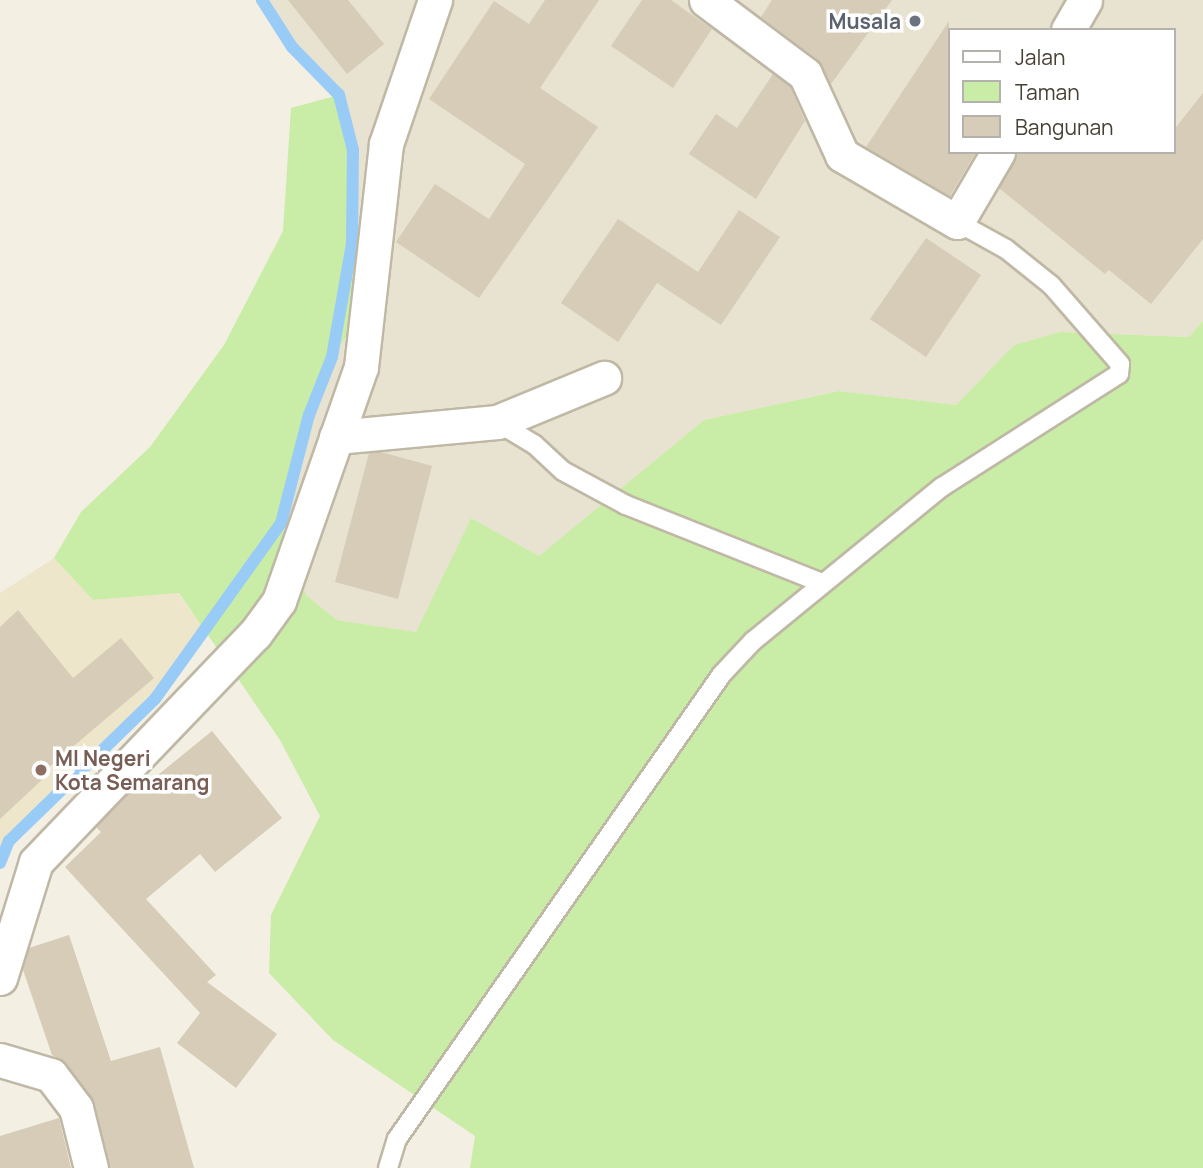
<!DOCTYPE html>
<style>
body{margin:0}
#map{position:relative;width:1203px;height:1168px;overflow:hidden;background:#f3efe3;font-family:Manrope,sans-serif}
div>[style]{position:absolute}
.residential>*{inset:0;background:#e8e2d0}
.education>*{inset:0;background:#eee6cb}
.green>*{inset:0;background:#c9eca7}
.stream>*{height:12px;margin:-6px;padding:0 6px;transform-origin:6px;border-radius:6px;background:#99cbf7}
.building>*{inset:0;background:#d6ccb7}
.roads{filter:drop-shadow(2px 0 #bfb8a5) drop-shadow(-2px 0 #bfb8a5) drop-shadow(0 2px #bfb8a5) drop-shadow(0 -2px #bfb8a5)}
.service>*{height:18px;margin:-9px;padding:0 9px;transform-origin:9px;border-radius:9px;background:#fff}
.minor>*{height:33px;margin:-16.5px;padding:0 16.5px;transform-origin:16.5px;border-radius:16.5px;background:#fff}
.dots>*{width:19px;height:19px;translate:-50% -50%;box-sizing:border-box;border:4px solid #fff;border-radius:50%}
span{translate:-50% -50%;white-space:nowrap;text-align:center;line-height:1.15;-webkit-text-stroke:7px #fff;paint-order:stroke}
.worship-label{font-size:21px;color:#5b616d;font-weight:700}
.right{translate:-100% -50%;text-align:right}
.education-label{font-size:21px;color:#785e54;font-weight:700}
.left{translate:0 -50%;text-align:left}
.legend{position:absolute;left:948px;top:28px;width:228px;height:126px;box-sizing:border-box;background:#fff;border:2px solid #b5b2ad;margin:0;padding:9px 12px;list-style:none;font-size:21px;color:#463f33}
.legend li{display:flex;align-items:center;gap:14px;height:35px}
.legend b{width:35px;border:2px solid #b5b2ad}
</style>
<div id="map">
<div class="residential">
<i style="clip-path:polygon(evenodd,262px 0,1203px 0,1203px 321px,1189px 337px,1060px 332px,1014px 345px,956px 405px,839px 391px,704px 420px,539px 556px,471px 518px,416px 632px,337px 620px,306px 595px,281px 523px,309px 415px,332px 357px,391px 274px,352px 243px,353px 150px,339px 95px,292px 47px,262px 0,949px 30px,1173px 30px,1173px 152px,949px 152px,949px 30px)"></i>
</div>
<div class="education">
<i style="clip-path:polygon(54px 558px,93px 600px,178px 593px,205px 630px,155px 699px,9px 841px,0 867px,0 593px)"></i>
</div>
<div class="green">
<i style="clip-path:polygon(339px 95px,353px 150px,352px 243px,391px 274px,332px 357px,309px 415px,281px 523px,306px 595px,337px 620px,416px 632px,471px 518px,539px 556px,704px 420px,839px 391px,956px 405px,1014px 345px,1060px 332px,1189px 337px,1203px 321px,1203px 1168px,470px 1168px,475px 1136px,333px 1040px,269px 973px,271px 915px,320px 816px,280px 740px,179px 593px,93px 600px,54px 558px,81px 512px,150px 447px,224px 345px,283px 231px,291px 108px)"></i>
</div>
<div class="stream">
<i style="left:0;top:863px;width:24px;rotate:-68deg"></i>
<i style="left:9px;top:841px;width:204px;rotate:-44.2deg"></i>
<i style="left:155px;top:699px;width:216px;rotate:-54.4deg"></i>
<i style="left:281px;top:523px;width:112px;rotate:-75.5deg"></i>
<i style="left:309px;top:415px;width:62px;rotate:-68.4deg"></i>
<i style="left:332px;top:357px;width:116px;rotate:-80deg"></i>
<i style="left:352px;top:243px;width:93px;rotate:-89.4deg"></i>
<i style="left:353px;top:150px;width:57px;rotate:-104.3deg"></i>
<i style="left:339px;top:95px;width:67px;rotate:-134.4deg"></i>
<i style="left:292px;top:47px;width:56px;rotate:-122.6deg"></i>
</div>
<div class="building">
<i style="clip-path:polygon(288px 0,348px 0,384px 44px,347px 74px)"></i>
<i style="clip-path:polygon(545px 0,599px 0,540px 88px,598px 127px,479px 298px,396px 242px,435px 184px,489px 219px,525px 164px,429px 99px,494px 1px,529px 24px)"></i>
<i style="clip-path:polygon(642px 0,671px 0,712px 29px,673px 88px,611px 46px)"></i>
<i style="clip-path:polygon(772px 0,892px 0,831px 84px,817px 59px,761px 17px)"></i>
<i style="clip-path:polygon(949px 21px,949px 152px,976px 152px,950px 196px,866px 147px)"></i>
<i style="clip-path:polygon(773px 74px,790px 86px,805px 121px,756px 199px,689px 154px,716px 114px,737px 128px)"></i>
<i style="clip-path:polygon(1203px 93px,1203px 239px,1151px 304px,1109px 270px,1105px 274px,999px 188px,1017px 152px,1173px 152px,1173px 131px)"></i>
<i style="clip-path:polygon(739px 210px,780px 237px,721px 325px,657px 283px,618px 342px,561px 303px,618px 219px,698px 272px)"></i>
<i style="clip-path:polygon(926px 238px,981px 275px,926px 357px,870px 319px)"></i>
<i style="clip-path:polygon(381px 452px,432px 466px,398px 599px,335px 582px,369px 453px)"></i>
<i style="clip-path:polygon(18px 610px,73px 678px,121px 638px,154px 678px,43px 772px,46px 776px,0 819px,0 627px)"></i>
<i style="clip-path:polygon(212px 731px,282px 818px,215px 872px,200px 854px,146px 899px,216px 975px,207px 982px,277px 1034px,236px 1088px,177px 1043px,200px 1013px,65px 867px,101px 832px,96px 827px,134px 788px,137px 792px)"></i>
<i style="clip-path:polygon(69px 935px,111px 1061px,160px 1047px,194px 1168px,110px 1168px,94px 1103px,66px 1063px,52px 1055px,23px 970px,29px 948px)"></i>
<i style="clip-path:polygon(59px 1118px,71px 1168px,0 1168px,0 1136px)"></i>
</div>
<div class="roads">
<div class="service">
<i style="left:497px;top:422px;width:44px;rotate:31.2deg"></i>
<i style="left:535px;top:445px;width:38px;rotate:43deg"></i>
<i style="left:563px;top:471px;width:72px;rotate:28.4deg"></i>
<i style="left:626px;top:505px;width:211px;rotate:21.7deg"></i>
<i style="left:388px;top:1168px;width:30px;rotate:-73deg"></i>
<i style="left:397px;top:1139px;width:567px;rotate:-55.05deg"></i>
<i style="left:722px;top:674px;width:45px;rotate:-46.8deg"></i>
<i style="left:753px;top:641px;width:244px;rotate:-39.2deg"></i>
<i style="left:942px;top:487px;width:210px;rotate:-32.6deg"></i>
<i style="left:1119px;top:374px;width:10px;rotate:-84deg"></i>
<i style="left:1120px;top:364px;width:105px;rotate:-131.1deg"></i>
<i style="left:1051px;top:285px;width:58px;rotate:-141.3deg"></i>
<i style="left:1006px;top:249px;width:56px;rotate:-151.1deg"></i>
</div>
<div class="minor">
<i style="left:706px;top:0;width:124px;rotate:36.8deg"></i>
<i style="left:805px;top:74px;width:89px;rotate:65.4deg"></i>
<i style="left:842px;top:155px;width:133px;rotate:30.2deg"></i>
<i style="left:957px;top:222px;width:81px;rotate:-59.6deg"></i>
<i style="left:1068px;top:30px;width:34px;rotate:-60deg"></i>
<i style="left:336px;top:437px;width:162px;rotate:-5.3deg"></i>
<i style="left:497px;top:422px;width:116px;rotate:-22.4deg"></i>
<i style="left:0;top:978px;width:121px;rotate:-72.8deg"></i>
<i style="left:36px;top:862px;width:316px;rotate:-46.2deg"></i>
<i style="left:255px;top:634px;width:41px;rotate:-54deg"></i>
<i style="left:279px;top:601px;width:248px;rotate:-70.7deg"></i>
<i style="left:361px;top:367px;width:224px;rotate:-83.6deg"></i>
<i style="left:386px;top:144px;width:152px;rotate:-71.2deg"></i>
<i style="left:0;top:1060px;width:53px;rotate:16.4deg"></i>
<i style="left:51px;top:1075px;width:41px;rotate:52.9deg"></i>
<i style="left:76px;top:1108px;width:62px;rotate:76deg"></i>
</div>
</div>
<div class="dots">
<i style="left:915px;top:21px;background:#6b7280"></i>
<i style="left:41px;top:770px;background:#8d6e63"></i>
</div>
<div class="worship-label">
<span class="right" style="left:901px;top:21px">Musala</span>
</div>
<div class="education-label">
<span class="left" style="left:55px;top:770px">MI Negeri<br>Kota Semarang</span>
</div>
<ul class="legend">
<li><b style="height:9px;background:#fff"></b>Jalan</li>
<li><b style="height:19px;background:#c9eca7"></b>Taman</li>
<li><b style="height:19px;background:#d6ccb7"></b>Bangunan</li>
</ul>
</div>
